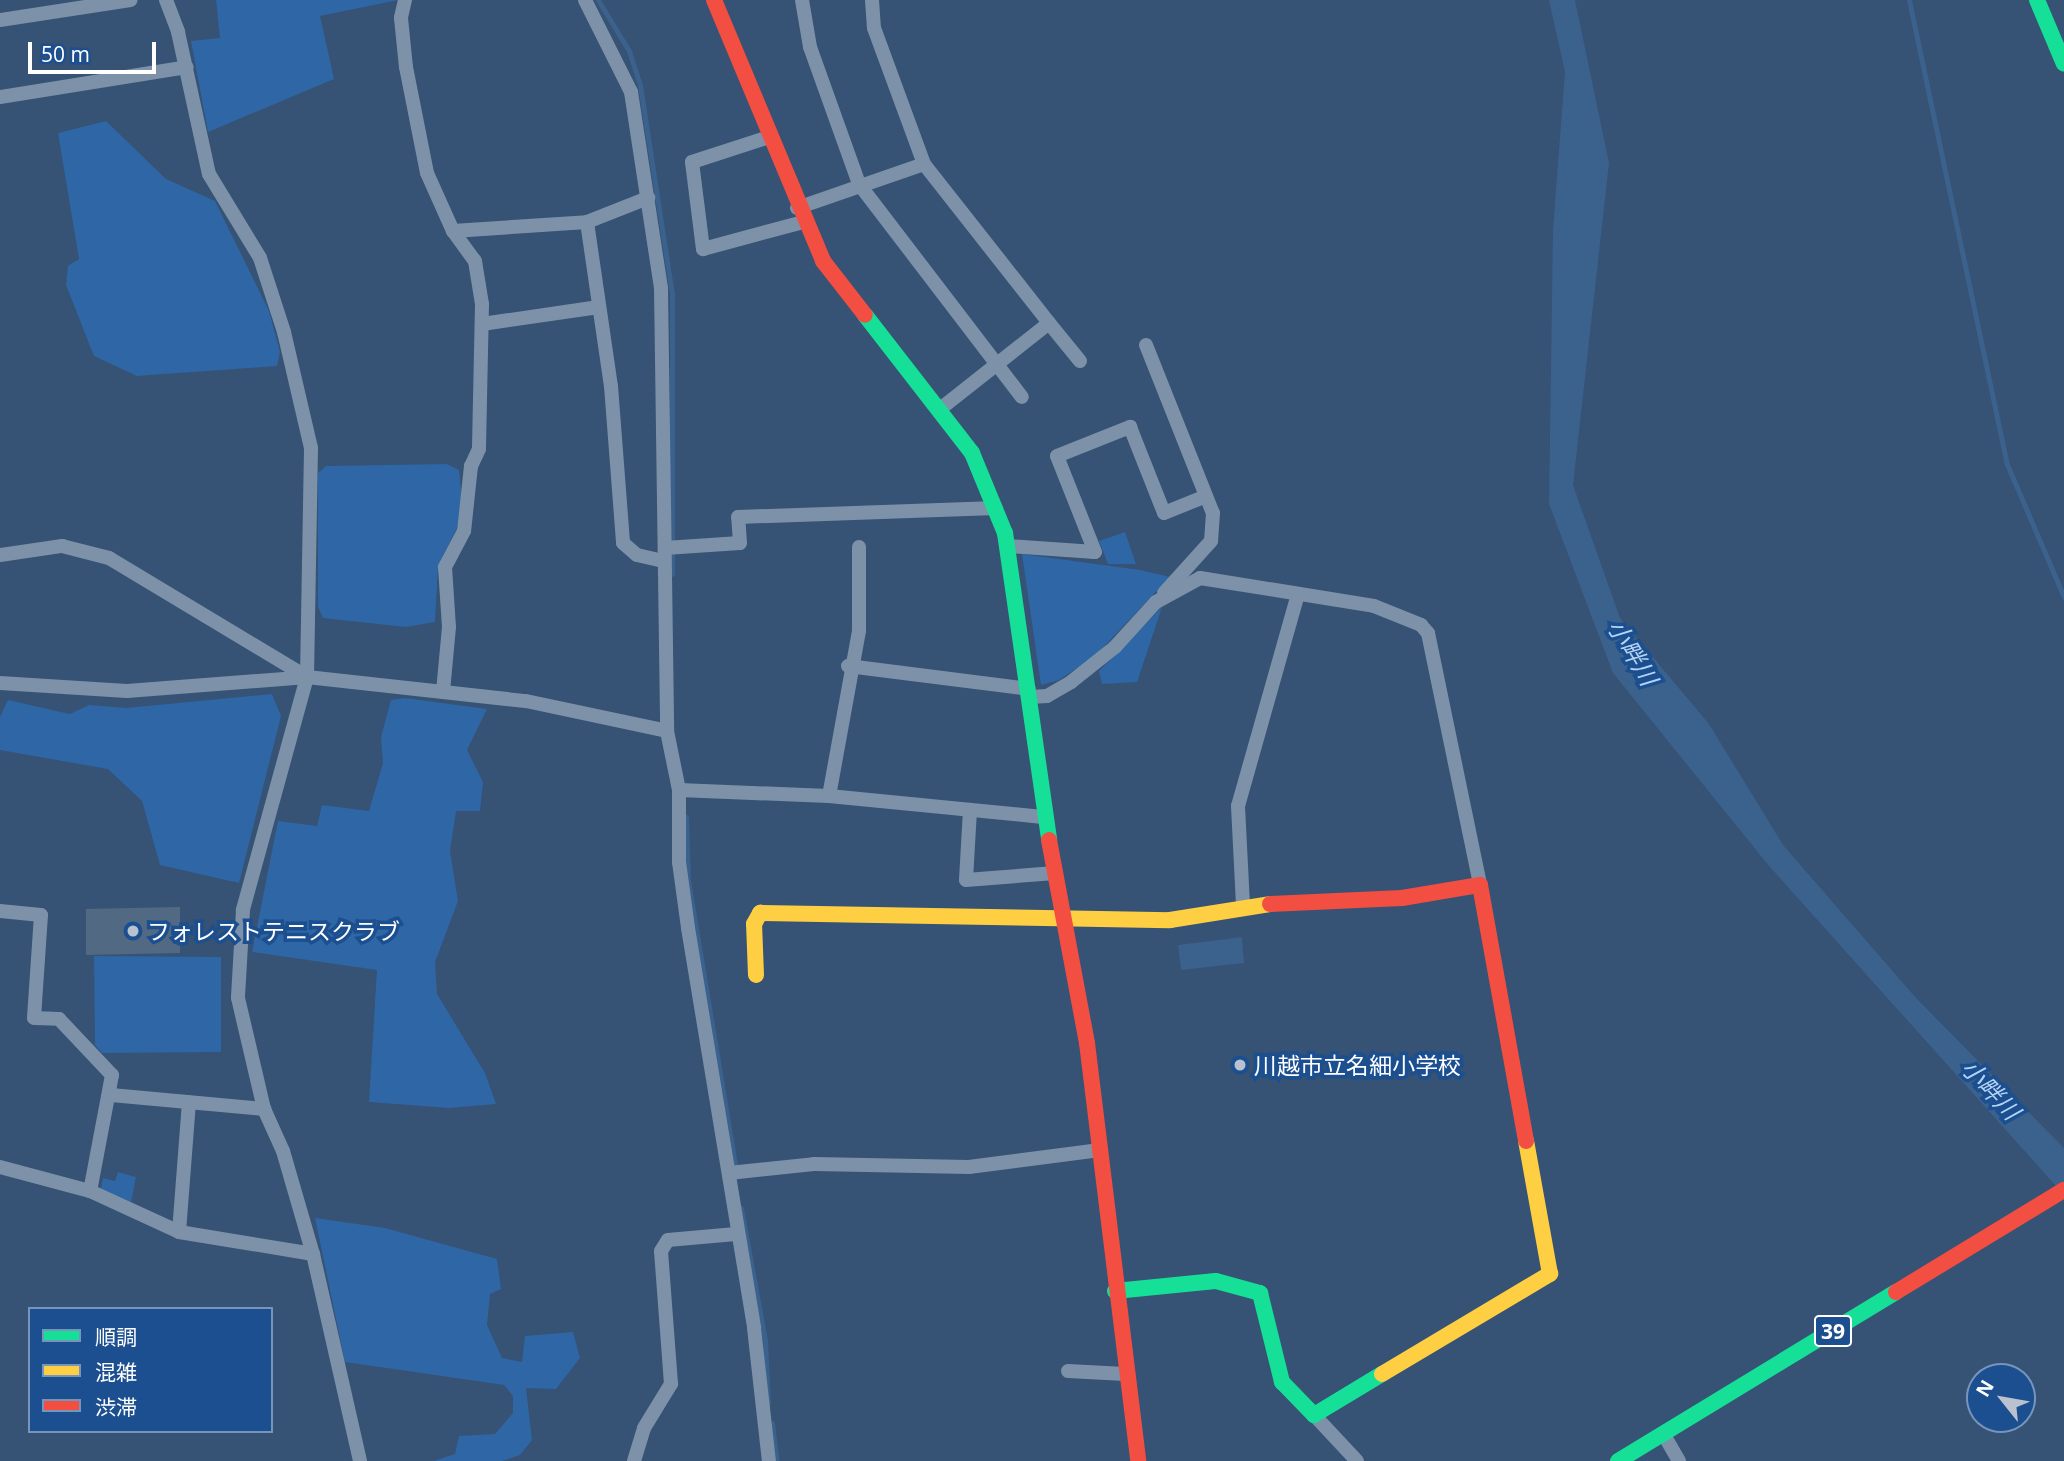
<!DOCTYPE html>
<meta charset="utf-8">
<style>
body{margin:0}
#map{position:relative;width:2064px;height:1461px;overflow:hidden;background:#365274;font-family:"Open Sans","Noto Sans JP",sans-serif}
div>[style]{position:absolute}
.green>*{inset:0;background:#2f66a5}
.water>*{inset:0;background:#3b618d}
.stream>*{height:5px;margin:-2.5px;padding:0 2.5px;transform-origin:2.5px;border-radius:2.5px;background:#3b618d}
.building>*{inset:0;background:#526984}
.street>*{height:14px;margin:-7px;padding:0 7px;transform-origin:7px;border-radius:7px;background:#7d92a8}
.fast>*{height:16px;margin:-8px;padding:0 8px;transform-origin:8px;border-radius:8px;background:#16e098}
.slow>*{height:16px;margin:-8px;padding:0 8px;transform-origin:8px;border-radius:8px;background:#ffcf43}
.jam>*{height:16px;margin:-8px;padding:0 8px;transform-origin:8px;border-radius:8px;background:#f24e42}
.dots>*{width:19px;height:19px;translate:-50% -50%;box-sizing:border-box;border:4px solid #1b4f8f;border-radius:50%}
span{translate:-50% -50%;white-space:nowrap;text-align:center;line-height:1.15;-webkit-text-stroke:7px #1b4f8f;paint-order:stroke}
.shield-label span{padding:2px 5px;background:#1b4f8f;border:2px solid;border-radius:5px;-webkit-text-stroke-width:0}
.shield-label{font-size:21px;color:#fff;font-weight:700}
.poi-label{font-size:23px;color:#fff}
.left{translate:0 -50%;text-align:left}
.water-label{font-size:24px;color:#b5d3f5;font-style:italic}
.legend{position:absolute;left:28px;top:1307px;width:245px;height:126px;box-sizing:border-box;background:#1b4f8f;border:2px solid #7695bc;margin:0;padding:9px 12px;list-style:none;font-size:21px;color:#fff}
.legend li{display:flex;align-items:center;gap:14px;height:35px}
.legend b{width:35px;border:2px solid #7695bc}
.north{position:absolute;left:1966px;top:1363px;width:70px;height:70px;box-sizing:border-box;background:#1b4f8f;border:2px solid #7695bc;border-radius:50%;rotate:301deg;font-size:19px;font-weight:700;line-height:28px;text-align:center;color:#fff}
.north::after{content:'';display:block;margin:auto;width:24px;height:32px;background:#b9c2ce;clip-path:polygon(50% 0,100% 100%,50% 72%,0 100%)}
.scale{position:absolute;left:28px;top:42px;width:128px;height:32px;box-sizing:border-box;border:4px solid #fff;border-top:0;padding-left:9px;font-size:21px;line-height:24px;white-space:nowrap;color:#fff;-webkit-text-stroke:5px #1b4f8f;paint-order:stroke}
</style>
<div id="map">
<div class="green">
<i style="clip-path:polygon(216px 0,398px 0,320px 16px,334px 79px,208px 132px,191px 41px,220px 38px)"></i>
<i style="clip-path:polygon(106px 121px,166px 179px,215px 201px,269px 311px,280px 352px,277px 366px,137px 376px,94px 356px,66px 285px,68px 266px,79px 259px,58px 133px)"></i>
<i style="clip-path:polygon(447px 464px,459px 470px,462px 501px,457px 528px,438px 566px,435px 622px,406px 627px,323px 618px,318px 607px,318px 473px,326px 466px)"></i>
<i style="clip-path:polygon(1125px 532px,1136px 564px,1108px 564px,1099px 541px)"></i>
<i style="clip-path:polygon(1022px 554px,1140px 570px,1170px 577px,1095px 656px,1059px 680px,1041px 685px)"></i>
<i style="clip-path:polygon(1162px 607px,1137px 682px,1102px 684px,1099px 671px)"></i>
<i style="clip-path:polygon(272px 694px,281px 716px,239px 883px,160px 865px,142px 801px,108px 769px,0 750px,0 717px,8px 700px,70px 714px,89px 705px,126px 708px)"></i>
<i style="clip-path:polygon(405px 698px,487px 709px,467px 750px,483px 782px,480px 811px,456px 811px,450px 851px,458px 901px,435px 962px,437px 994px,485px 1073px,496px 1104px,449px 1108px,369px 1102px,377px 970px,252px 952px,278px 821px,317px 826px,322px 805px,369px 811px,383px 763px,381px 737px,391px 700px)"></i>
<i style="clip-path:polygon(94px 956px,221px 957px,221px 1052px,102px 1053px,95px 1045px)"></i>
<i style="clip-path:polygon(118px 1172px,136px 1177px,131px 1202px,101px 1189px,103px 1178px,115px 1181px)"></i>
<i style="clip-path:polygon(315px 1218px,385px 1228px,497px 1259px,501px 1289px,490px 1294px,487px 1325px,502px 1358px,522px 1362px,525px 1336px,573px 1332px,580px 1358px,556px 1389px,526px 1388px,532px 1440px,520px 1455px,502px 1461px,434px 1461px,455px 1454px,459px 1436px,495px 1434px,513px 1413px,513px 1396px,504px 1385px,345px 1362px)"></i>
</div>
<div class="water">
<i style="clip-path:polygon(1549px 0,1575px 0,1609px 163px,1573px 485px,1620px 618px,1709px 724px,1783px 845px,1916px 998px,2064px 1148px,2064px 1195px,1769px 866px,1613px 673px,1549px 504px,1553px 229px,1565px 72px)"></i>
<i style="clip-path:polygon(1242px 937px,1244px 963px,1181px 970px,1178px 945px)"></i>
</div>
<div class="stream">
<i style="left:598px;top:0;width:60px;rotate:58.7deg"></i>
<i style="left:629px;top:51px;width:36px;rotate:72deg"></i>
<i style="left:640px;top:85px;width:210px;rotate:81.3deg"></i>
<i style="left:672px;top:293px;width:281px;rotate:90deg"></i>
<i style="left:1909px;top:0;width:472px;rotate:78.1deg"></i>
<i style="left:2006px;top:462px;width:147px;rotate:66.8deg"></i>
<i style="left:686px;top:817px;width:63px;rotate:88.2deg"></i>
<i style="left:688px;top:880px;width:295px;rotate:80.6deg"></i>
<i style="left:741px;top:1208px;width:134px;rotate:79.7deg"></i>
<i style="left:765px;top:1340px;width:63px;rotate:87.3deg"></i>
<i style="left:772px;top:1423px;width:38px;rotate:83deg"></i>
</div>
<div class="building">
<i style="clip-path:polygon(180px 907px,180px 953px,86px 955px,86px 909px)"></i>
</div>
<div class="street">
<i style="left:166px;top:0;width:34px;rotate:69deg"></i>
<i style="left:178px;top:32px;width:145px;rotate:77.7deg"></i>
<i style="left:209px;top:174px;width:98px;rotate:58.7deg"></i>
<i style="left:260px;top:258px;width:78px;rotate:72deg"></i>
<i style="left:284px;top:332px;width:119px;rotate:76.9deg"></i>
<i style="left:311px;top:448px;width:229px;rotate:91deg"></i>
<i style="left:307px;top:677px;width:242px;rotate:105.4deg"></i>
<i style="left:243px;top:910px;width:88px;rotate:93.3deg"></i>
<i style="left:238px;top:998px;width:114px;rotate:76.8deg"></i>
<i style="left:264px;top:1109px;width:46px;rotate:65.7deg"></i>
<i style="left:283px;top:1151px;width:107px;rotate:73.8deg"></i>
<i style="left:313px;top:1254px;width:212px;rotate:77.2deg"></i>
<i style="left:405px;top:0;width:18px;rotate:103deg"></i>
<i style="left:401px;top:18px;width:49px;rotate:84.2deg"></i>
<i style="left:406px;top:67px;width:108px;rotate:78.8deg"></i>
<i style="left:427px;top:173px;width:64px;rotate:65.9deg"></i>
<i style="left:453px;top:231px;width:37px;rotate:54deg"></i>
<i style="left:475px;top:261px;width:44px;rotate:80.8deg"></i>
<i style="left:482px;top:304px;width:145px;rotate:91.2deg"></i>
<i style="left:479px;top:449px;width:19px;rotate:115deg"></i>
<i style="left:471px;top:466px;width:65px;rotate:96.1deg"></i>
<i style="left:464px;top:531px;width:41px;rotate:117.8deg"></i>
<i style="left:445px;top:567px;width:60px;rotate:86.2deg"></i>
<i style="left:449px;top:627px;width:65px;rotate:95.3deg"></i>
<i style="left:585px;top:0;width:103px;rotate:63.4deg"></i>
<i style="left:631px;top:92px;width:198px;rotate:81.3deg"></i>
<i style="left:661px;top:288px;width:443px;rotate:89.2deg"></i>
<i style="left:667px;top:731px;width:60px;rotate:78.5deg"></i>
<i style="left:679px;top:790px;width:72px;rotate:90deg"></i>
<i style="left:679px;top:862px;width:67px;rotate:82.2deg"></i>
<i style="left:688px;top:928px;width:405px;rotate:80.6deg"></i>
<i style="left:754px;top:1328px;width:134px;rotate:83.6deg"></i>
<i style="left:802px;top:0;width:48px;rotate:80.3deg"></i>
<i style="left:810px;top:47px;width:145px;rotate:70.3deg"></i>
<i style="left:859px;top:184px;width:268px;rotate:52.6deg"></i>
<i style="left:872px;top:0;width:28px;rotate:86deg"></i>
<i style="left:874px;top:28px;width:145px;rotate:69.8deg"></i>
<i style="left:924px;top:164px;width:202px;rotate:51.8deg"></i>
<i style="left:1049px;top:323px;width:140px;rotate:141.7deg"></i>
<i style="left:0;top:20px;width:132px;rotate:-8.7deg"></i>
<i style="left:0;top:97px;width:189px;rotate:-9.1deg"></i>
<i style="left:769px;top:137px;width:81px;rotate:162deg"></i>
<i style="left:692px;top:162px;width:88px;rotate:82.8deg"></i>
<i style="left:703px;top:249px;width:104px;rotate:-15.1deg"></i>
<i style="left:797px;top:208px;width:134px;rotate:-19.1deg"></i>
<i style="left:587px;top:222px;width:166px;rotate:81.7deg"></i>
<i style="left:611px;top:386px;width:157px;rotate:85.6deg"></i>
<i style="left:623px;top:543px;width:18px;rotate:41deg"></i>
<i style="left:637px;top:555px;width:28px;rotate:13deg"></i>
<i style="left:453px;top:231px;width:134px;rotate:-3.8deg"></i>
<i style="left:587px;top:222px;width:66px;rotate:-21.5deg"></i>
<i style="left:1049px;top:323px;width:49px;rotate:50.8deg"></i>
<i style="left:482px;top:324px;width:118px;rotate:-8.3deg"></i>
<i style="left:1146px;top:345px;width:181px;rotate:68.3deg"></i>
<i style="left:1213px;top:513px;width:28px;rotate:94deg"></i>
<i style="left:1211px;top:541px;width:70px;rotate:132.1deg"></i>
<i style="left:1008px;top:546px;width:87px;rotate:3.9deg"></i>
<i style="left:1095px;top:552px;width:103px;rotate:-111.6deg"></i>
<i style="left:1057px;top:456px;width:79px;rotate:-21.7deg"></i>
<i style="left:1130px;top:427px;width:92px;rotate:68.4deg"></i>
<i style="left:1164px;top:513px;width:45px;rotate:-22deg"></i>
<i style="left:665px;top:548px;width:75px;rotate:-3.8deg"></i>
<i style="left:740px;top:543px;width:26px;rotate:-94deg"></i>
<i style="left:738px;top:517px;width:258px;rotate:-2deg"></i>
<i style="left:0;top:555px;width:63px;rotate:-8.3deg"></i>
<i style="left:62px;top:546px;width:49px;rotate:14.3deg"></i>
<i style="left:109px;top:558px;width:231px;rotate:31deg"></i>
<i style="left:848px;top:666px;width:182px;rotate:7.2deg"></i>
<i style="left:0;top:683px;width:127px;rotate:3.6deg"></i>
<i style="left:127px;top:691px;width:181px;rotate:-4.4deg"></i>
<i style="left:307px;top:677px;width:220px;rotate:6.3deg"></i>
<i style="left:526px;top:701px;width:144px;rotate:12deg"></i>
<i style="left:1030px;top:697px;width:17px;rotate:-3deg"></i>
<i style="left:1047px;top:696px;width:28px;rotate:-30deg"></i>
<i style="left:1071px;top:682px;width:56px;rotate:-38.5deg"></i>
<i style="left:1115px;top:647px;width:61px;rotate:-47.7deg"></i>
<i style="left:1156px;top:602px;width:50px;rotate:-28.6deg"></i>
<i style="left:1200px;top:578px;width:176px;rotate:9.1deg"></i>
<i style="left:1374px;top:606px;width:51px;rotate:22deg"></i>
<i style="left:1421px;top:625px;width:11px;rotate:49deg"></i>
<i style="left:1428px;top:633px;width:257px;rotate:78.3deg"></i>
<i style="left:679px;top:790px;width:150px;rotate:2.3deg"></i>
<i style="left:829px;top:796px;width:217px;rotate:5.6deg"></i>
<i style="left:829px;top:796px;width:168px;rotate:-79.7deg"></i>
<i style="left:859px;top:631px;width:84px;rotate:-90deg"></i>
<i style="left:970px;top:810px;width:70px;rotate:93.3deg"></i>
<i style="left:966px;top:880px;width:89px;rotate:-4.5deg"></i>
<i style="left:1243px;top:905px;width:99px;rotate:-92.9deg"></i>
<i style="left:1238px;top:806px;width:216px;rotate:-74.2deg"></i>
<i style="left:0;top:911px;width:41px;rotate:5.6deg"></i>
<i style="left:41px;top:915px;width:103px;rotate:93.9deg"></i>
<i style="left:34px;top:1018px;width:25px;rotate:2deg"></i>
<i style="left:59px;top:1019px;width:77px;rotate:46.6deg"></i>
<i style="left:112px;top:1075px;width:118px;rotate:100.7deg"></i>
<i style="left:111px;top:1095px;width:154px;rotate:5.2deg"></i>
<i style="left:0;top:1167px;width:93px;rotate:14.9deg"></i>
<i style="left:90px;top:1191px;width:98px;rotate:24.7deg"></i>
<i style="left:179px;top:1232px;width:136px;rotate:9.3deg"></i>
<i style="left:729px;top:1173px;width:85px;rotate:-6deg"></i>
<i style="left:814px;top:1164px;width:155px;rotate:1.1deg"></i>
<i style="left:969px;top:1167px;width:132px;rotate:-7.4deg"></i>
<i style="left:179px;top:1232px;width:130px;rotate:-85.6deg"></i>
<i style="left:1068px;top:1371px;width:57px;rotate:3deg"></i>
<i style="left:1314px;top:1415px;width:63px;rotate:46.9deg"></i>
<i style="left:1664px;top:1435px;width:30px;rotate:60deg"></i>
<i style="left:634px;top:1461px;width:34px;rotate:-73deg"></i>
<i style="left:644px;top:1428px;width:52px;rotate:-58.5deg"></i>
<i style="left:671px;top:1384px;width:133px;rotate:-94.3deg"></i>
<i style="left:661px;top:1251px;width:13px;rotate:-58deg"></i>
<i style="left:668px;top:1240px;width:68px;rotate:-5deg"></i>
</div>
<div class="fast">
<i style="left:2037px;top:0;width:69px;rotate:67.1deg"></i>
<i style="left:865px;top:315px;width:175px;rotate:52.2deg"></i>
<i style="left:972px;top:453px;width:87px;rotate:67.6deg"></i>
<i style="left:1005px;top:533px;width:310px;rotate:81.8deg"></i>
<i style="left:1115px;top:1291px;width:101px;rotate:-5.7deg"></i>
<i style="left:1216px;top:1281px;width:46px;rotate:15.3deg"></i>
<i style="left:1260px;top:1293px;width:92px;rotate:76.1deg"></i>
<i style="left:1282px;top:1382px;width:46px;rotate:45.9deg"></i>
<i style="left:1314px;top:1415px;width:79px;rotate:-31.1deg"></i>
<i style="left:1618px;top:1461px;width:325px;rotate:-31.3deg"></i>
</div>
<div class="slow">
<i style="left:756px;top:975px;width:51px;rotate:-92.2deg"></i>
<i style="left:754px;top:924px;width:13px;rotate:-61deg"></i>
<i style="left:760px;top:913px;width:410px;rotate:1deg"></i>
<i style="left:1170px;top:920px;width:101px;rotate:-9.1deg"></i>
<i style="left:1382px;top:1374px;width:196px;rotate:-30.8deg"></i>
<i style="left:1550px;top:1274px;width:135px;rotate:-100.2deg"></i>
</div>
<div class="jam">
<i style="left:714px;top:0;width:283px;rotate:67.3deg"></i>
<i style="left:823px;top:261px;width:68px;rotate:52.1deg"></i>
<i style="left:1049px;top:840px;width:207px;rotate:79.4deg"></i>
<i style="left:1087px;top:1043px;width:421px;rotate:83deg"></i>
<i style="left:1270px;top:904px;width:132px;rotate:-2.6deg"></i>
<i style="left:1402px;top:898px;width:79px;rotate:-9.5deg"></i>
<i style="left:1480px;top:885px;width:260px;rotate:79.8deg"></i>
<i style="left:1896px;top:1292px;width:197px;rotate:-31.3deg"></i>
</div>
<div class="dots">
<i style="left:133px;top:931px;background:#b9c2ce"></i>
<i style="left:1240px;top:1065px;background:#b9c2ce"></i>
</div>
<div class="shield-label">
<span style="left:1833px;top:1331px">39</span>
</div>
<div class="poi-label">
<span class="left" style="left:147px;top:931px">フォレストテニスクラブ</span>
<span class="left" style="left:1254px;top:1065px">川越市立名細小学校</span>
</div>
<div class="water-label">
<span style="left:1633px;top:652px;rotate:59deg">小畔川</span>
<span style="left:1991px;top:1089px;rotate:47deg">小畔川</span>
</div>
<ul class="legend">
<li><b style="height:9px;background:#16e098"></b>順調</li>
<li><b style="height:9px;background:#ffcf43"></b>混雑</li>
<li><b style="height:9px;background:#f24e42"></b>渋滞</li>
</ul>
<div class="north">N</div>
<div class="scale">50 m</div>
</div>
